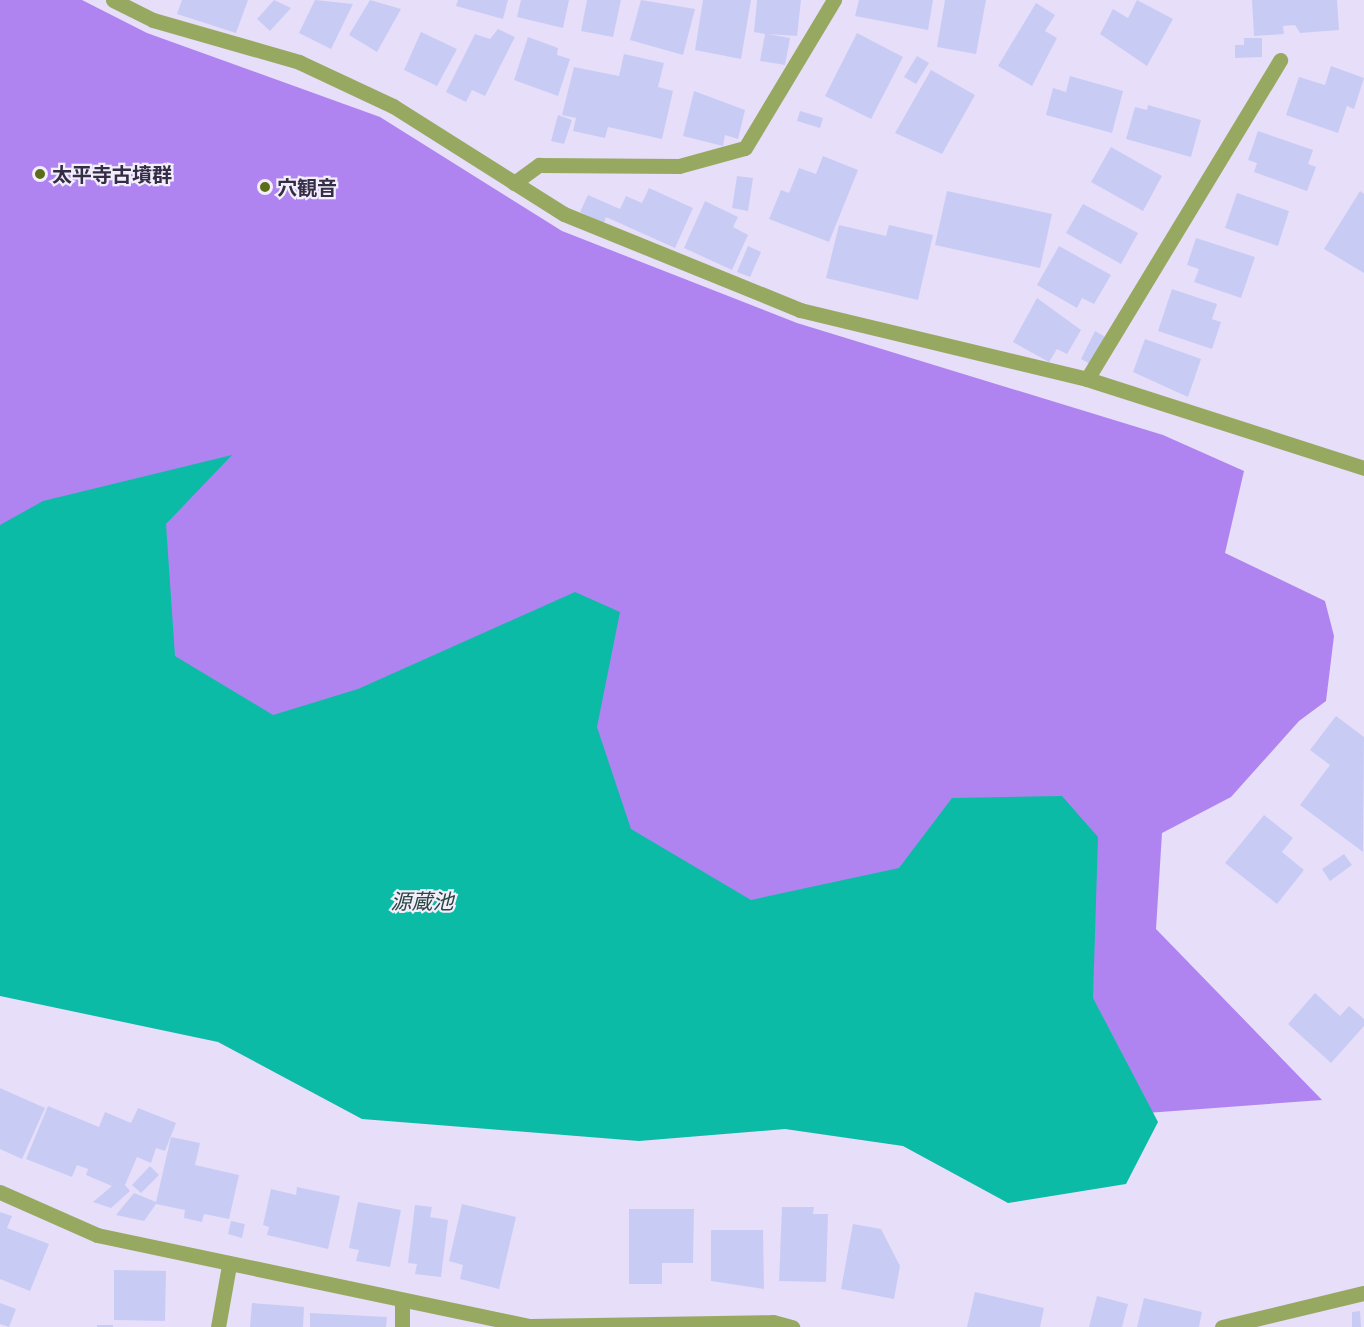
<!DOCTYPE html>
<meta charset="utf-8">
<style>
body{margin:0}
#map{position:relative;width:1364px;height:1327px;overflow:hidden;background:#e7def9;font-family:Barlow,"Noto Sans JP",sans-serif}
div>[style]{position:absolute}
.forest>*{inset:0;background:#af84f1}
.water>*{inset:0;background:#0bbba6}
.building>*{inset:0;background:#c8ccf4}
.minor>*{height:15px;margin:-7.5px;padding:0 7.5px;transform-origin:7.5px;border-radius:7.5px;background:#97a961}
.dots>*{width:16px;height:16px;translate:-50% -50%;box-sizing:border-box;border:3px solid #f2eefb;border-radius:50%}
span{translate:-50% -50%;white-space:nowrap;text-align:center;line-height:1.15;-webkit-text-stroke:4.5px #f2eefb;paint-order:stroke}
.poi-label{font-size:20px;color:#352c46;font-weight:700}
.left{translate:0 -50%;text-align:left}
.water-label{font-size:21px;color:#294741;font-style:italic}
</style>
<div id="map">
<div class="forest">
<i style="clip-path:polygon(0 0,82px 0,147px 33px,380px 117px,562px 231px,797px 323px,1163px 435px,1244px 471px,1225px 553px,1325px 601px,1334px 636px,1326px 701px,1299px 721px,1231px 797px,1162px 833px,1156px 929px,1322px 1100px,1133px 1114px,876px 897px,727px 919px,280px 747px,0 553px)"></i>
</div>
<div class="water">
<i style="clip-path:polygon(232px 455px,166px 524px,175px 656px,273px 715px,358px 689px,575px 592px,620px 612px,597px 727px,631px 829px,751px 900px,899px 868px,952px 798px,1062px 796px,1098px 837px,1093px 998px,1158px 1122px,1126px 1184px,1008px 1203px,903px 1146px,785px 1129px,639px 1141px,362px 1119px,218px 1042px,0 996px,0 525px,43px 501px)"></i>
</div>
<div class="building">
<i style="clip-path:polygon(182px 0,248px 0,236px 33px,177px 14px)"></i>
<i style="clip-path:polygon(274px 0,291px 8px,270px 31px,257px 19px)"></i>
<i style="clip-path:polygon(315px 0,353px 4px,331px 49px,299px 33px)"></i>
<i style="clip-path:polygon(370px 0,401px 9px,377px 52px,349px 35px)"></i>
<i style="clip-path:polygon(458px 0,508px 0,503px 19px,456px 6px)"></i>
<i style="clip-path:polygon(521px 0,569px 0,563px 28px,517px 17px)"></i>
<i style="clip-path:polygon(587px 0,621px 0,613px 37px,581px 31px)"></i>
<i style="clip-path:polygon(641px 0,695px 9px,683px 55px,630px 40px)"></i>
<i style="clip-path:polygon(703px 0,751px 0,741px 59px,695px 50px)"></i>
<i style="clip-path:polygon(757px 0,801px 0,797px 36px,768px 34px,790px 38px,785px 65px,760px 61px,765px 34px,754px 32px)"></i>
<i style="clip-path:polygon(859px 0,933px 0,928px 30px,855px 16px)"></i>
<i style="clip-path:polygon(945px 0,986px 0,976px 54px,937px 47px)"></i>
<i style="clip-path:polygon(1137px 0,1173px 19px,1147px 66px,1100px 34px,1113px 9px,1128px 18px)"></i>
<i style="clip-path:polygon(1252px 0,1337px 0,1339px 30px,1300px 33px,1295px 25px,1283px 26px,1284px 34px,1254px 36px)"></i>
<i style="clip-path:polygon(1036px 3px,1055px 15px,1045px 31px,1057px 38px,1032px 86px,998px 66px)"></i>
<i style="clip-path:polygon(498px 29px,515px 37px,485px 96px,472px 90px,466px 102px,446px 92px,475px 34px,490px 39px)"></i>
<i style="clip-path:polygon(421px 32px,457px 49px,437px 86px,404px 70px)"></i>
<i style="clip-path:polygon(857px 33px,903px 57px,871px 119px,825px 96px)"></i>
<i style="clip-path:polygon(528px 37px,558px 48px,557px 55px,570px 59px,558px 96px,514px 80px)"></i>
<i style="clip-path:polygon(1244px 38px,1262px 38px,1262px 57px,1235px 58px,1235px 45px,1244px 45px)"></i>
<i style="clip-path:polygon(624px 54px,664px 63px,658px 87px,673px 91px,662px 139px,608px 127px,605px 138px,573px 131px,576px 118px,562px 115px,574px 67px,619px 76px)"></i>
<i style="clip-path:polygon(917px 56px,929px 63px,916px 84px,904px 77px)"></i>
<i style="clip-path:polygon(1331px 66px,1364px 78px,1354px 109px,1347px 106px,1338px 133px,1286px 115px,1299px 77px,1325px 85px)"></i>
<i style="clip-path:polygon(931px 70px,975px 95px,942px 154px,895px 133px)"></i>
<i style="clip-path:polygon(1070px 76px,1123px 91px,1112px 133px,1046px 115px,1053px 88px,1066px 92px)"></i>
<i style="clip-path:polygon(694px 91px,745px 110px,738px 139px,725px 135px,723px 146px,683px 136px)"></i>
<i style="clip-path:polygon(1148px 105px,1201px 120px,1191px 157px,1126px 139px,1135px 107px,1147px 110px)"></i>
<i style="clip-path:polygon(800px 111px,823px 118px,820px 128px,797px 121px)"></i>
<i style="clip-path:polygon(558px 115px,572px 120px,564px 144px,551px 141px)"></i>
<i style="clip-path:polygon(1258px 131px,1313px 150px,1308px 164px,1316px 167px,1307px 191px,1254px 172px,1257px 163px,1248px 160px)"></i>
<i style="clip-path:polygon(1111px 147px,1162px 176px,1143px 211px,1091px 182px)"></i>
<i style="clip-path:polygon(823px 156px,858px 170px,829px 242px,769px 219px,781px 190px,789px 193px,799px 168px,816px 174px)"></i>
<i style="clip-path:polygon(737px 176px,753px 178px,748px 211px,732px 208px)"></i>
<i style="clip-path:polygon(649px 188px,693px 208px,675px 248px,606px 217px,604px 223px,580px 212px,588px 195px,620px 209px,626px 196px,642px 203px)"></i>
<i style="clip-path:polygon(947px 191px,1052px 214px,1040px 268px,935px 245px)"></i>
<i style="clip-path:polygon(1360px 191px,1364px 194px,1364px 273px,1324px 249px)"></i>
<i style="clip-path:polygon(1237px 193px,1289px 211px,1278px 246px,1225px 228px)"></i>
<i style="clip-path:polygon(705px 201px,738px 217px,733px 227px,748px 235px,732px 270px,684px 248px)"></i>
<i style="clip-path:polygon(1083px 204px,1138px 233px,1121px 264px,1066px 233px)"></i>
<i style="clip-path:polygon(839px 225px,886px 236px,889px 225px,933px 235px,918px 300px,826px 278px)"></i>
<i style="clip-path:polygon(1196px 238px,1255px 257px,1241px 298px,1194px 282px,1199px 269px,1187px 265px)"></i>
<i style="clip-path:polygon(748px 246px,761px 252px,750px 277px,737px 272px)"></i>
<i style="clip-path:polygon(1059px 246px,1111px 275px,1094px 304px,1082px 298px,1077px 308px,1037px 285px)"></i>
<i style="clip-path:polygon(1172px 289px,1217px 304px,1212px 319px,1221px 322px,1212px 349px,1158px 331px)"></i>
<i style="clip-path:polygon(1037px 298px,1081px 330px,1067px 354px,1057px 349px,1049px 362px,1013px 342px)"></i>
<i style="clip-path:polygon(1095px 331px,1107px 338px,1092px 365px,1081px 359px)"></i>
<i style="clip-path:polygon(1145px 339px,1201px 359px,1188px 397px,1133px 372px)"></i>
<i style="clip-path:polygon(1336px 716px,1364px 737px,1363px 852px,1300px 805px,1330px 765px,1310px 750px)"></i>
<i style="clip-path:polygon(1264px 815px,1293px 838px,1282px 852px,1304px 870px,1277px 904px,1225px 863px)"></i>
<i style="clip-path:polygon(1344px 854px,1352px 865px,1330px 881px,1322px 869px)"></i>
<i style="clip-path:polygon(1315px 993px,1340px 1016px,1349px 1006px,1364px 1019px,1364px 1026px,1331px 1063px,1288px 1024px)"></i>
<i style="clip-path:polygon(0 1088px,45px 1108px,22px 1159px,0 1149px)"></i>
<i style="clip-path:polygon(48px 1106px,99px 1127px,105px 1112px,131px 1123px,138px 1108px,176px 1123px,165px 1151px,156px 1148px,151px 1163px,137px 1157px,125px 1185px,130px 1191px,111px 1208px,93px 1202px,112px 1186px,86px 1175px,88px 1169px,77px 1165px,72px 1177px,26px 1159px)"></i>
<i style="clip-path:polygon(171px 1137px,200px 1143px,195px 1165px,239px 1175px,229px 1219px,204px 1214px,202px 1222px,184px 1218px,185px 1210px,156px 1204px,144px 1221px,116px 1215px,134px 1193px,156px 1202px)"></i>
<i style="clip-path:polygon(150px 1166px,159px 1175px,141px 1193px,132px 1185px)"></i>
<i style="clip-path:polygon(297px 1187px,340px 1196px,328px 1249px,267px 1235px,269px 1227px,263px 1225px,271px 1189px,296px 1195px)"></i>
<i style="clip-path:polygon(358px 1202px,401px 1210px,390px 1267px,356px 1261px,359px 1250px,349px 1248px)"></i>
<i style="clip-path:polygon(462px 1204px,516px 1217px,499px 1289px,460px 1279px,463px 1265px,449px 1261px)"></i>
<i style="clip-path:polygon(415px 1205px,432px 1207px,430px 1217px,448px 1220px,441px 1277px,415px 1274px,417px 1264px,408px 1263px)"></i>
<i style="clip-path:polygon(782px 1207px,814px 1207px,813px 1214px,828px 1214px,826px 1282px,779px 1281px)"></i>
<i style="clip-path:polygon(629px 1209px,694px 1209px,693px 1263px,662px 1263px,662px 1284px,629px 1284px)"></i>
<i style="clip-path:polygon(0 1212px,12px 1216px,7px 1228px,49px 1244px,30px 1291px,0 1279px)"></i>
<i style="clip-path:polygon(231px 1221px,245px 1224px,242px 1238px,228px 1234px)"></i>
<i style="clip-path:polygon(853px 1224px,881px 1229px,900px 1266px,894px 1299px,841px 1289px)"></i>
<i style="clip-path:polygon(711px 1230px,763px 1230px,764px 1289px,711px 1281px)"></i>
<i style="clip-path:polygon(114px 1270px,166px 1271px,165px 1321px,114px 1320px)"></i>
<i style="clip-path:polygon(975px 1292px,1044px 1308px,1040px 1327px,967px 1327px)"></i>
<i style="clip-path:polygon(1097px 1296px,1128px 1304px,1122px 1327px,1089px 1327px)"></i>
<i style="clip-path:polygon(1144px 1298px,1202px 1312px,1199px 1327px,1137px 1327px)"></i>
<i style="clip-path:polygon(0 1303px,16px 1309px,9px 1327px,0 1324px)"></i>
<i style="clip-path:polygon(252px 1303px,304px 1307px,303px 1327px,250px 1327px)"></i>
<i style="clip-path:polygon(1360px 1311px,1361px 1327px,1352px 1327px,1352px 1312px)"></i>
<i style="clip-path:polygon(310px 1313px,387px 1317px,386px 1327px,310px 1327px)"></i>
<i style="clip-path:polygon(97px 1325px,113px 1325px,113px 1327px,97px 1327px)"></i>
</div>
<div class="minor">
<i style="left:113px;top:0;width:45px;rotate:26.6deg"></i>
<i style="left:153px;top:20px;width:152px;rotate:16deg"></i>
<i style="left:299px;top:62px;width:104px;rotate:25.1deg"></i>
<i style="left:393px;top:106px;width:202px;rotate:32.3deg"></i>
<i style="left:564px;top:214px;width:255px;rotate:22.1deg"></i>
<i style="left:800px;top:310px;width:295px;rotate:13.5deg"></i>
<i style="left:1087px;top:379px;width:291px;rotate:17.8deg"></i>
<i style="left:514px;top:183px;width:31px;rotate:-36deg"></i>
<i style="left:539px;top:165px;width:140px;rotate:0.4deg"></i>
<i style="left:679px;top:166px;width:68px;rotate:-15.3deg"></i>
<i style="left:745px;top:148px;width:173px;rotate:-59deg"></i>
<i style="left:1087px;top:379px;width:373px;rotate:-58.8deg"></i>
<i style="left:0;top:1192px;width:106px;rotate:23.9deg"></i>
<i style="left:97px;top:1235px;width:442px;rotate:11.9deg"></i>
<i style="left:530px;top:1326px;width:243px;rotate:-0.9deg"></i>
<i style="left:773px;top:1322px;width:20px;rotate:15deg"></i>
<i style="left:218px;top:1327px;width:63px;rotate:-79.9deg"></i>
<i style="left:402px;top:1327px;width:24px;rotate:-90deg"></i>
<i style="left:1222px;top:1327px;width:146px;rotate:-13.5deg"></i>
</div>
<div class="dots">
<i style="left:40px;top:174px;background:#5c6d1a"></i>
<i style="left:265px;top:187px;background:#5c6d1a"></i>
</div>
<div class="poi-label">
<span class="left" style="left:52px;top:174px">太平寺古墳群</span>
<span class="left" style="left:277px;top:187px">穴観音</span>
</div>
<div class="water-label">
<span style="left:422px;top:901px">源蔵池</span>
</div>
</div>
